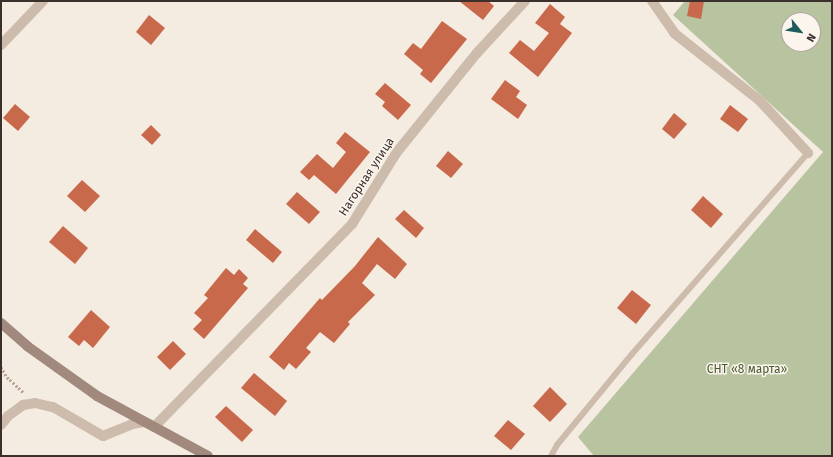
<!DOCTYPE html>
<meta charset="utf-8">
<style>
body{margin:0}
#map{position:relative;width:833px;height:457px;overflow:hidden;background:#f4ebe1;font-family:"Fira Sans",sans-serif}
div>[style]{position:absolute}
.green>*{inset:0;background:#b8c4a0}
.building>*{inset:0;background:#c8694b}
.path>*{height:2.5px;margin-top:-1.25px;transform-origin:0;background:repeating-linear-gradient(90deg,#b9a596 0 2px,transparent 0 4px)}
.lane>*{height:6px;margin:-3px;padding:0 3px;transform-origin:3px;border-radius:3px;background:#cdbbac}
.street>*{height:10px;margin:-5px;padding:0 5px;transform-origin:5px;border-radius:5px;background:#cdbbac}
.secondary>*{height:10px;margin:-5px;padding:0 5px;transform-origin:5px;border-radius:5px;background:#a18a7d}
span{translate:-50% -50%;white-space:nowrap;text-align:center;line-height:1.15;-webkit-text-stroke:3px #fbf5ee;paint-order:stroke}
.street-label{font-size:12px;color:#3b302b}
.park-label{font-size:12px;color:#4a5a2e}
.frame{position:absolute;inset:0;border:2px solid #3b302b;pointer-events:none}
.north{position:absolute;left:781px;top:12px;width:40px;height:40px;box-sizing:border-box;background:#fbf5ee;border:1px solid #aea6a0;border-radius:50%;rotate:120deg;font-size:11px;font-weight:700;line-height:16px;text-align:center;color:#3b302b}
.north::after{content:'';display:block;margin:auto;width:14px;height:18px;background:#1f5a5e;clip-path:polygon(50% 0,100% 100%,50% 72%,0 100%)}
</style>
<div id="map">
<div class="green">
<i style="clip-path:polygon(evenodd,685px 1px,832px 1px,832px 456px,594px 456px,578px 437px,823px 152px,673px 15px,685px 1px,789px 20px,813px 20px,813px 44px,789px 44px,789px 20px)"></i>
</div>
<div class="building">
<i style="clip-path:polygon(459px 1px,488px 1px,494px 6px,483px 20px)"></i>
<i style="clip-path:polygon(690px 1px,704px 1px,701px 19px,687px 16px)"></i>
<i style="clip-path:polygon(550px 4px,565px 17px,560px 24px,572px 33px,538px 77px,509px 53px,520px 40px,534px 51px,549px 33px,535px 23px)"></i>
<i style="clip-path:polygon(149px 15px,165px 28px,151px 45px,136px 32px)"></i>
<i style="clip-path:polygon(442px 21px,467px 39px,431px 83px,420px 74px,423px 70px,404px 54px,413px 43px,421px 49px)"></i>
<i style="clip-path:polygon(505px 80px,520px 91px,516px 97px,527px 105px,518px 119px,491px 99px)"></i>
<i style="clip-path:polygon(385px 83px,411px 105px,398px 120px,382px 106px,385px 102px,375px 94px)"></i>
<i style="clip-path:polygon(15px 104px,30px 117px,18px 131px,3px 118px)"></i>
<i style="clip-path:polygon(730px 105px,748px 119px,738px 132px,720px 119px)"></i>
<i style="clip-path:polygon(674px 113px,687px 124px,674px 139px,662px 129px)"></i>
<i style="clip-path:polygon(151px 125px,161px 135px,152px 145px,141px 135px)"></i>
<i style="clip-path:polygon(345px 132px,370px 152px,336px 194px,314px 175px,309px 180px,300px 172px,317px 154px,333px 168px,346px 152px,336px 143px)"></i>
<i style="clip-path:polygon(448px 151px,463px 164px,451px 178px,436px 166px)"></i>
<i style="clip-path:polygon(82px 180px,100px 196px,85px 212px,67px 196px)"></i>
<i style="clip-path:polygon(297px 192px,320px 212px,309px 224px,286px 204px)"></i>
<i style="clip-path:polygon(703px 196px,723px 214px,711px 228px,691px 210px)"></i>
<i style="clip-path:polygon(404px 210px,424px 228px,416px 238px,395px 219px)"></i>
<i style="clip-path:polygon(63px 226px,88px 248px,75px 264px,49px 242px)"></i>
<i style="clip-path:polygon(255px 229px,282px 252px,273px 263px,246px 240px)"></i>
<i style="clip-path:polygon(378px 237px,407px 264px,395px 279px,377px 264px,362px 283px,375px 295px,348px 322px,350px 324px,334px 343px,320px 332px,306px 348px,311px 352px,296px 369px,289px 363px,284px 370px,269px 357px,320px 298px,322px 300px,355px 266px)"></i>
<i style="clip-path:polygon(226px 268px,234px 275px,239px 269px,248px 278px,243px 284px,248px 288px,204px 339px,193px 329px,202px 320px,194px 313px,208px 298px,204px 295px)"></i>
<i style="clip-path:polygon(632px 290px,651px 305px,636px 324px,617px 308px)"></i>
<i style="clip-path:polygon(91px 310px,110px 327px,93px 348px,84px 340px,79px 346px,68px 337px)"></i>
<i style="clip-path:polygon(173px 341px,186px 354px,170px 370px,157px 357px)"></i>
<i style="clip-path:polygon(254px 373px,287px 401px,275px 416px,241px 388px)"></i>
<i style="clip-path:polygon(550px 387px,567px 404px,550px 422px,533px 406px)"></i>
<i style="clip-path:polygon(226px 406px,253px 430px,242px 442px,215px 417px)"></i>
<i style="clip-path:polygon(508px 420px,525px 434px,511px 450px,494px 436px)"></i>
</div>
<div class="path">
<i style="left:1px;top:367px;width:12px;rotate:59deg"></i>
<i style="left:7px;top:377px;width:23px;rotate:43deg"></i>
</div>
<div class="lane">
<i style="left:551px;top:456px;width:13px;rotate:-61deg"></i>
<i style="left:557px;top:445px;width:118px;rotate:-50.5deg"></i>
<i style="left:632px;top:354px;width:267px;rotate:-48.8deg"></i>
</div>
<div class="street">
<i style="left:652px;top:1px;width:39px;rotate:55deg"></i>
<i style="left:674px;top:33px;width:110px;rotate:38.3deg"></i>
<i style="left:760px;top:101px;width:71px;rotate:47.3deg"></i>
<i style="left:1px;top:45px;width:61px;rotate:-46.3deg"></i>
<i style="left:1px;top:425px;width:11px;rotate:-52deg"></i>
<i style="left:8px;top:416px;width:19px;rotate:-36deg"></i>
<i style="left:23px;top:405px;width:12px;rotate:-9deg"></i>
<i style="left:35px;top:403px;width:18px;rotate:13deg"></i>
<i style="left:53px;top:407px;width:58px;rotate:30.1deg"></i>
<i style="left:103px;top:436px;width:31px;rotate:-22deg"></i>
<i style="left:132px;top:424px;width:12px;rotate:-9deg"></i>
<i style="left:154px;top:427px;width:284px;rotate:-45.7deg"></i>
<i style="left:352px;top:224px;width:85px;rotate:-58deg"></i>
<i style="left:397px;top:152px;width:127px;rotate:-51.1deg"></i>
<i style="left:477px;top:53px;width:71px;rotate:-47.3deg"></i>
</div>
<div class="secondary">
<i style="left:1px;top:323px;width:35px;rotate:41deg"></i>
<i style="left:27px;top:346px;width:86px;rotate:35.5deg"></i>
<i style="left:97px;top:396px;width:126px;rotate:28.4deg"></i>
</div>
<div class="street-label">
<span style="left:367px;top:177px;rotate:-57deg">Нагорная улица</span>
</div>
<div class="park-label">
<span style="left:747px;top:370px">СНТ «8 марта»</span>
</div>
<div class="frame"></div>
<div class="north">N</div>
</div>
